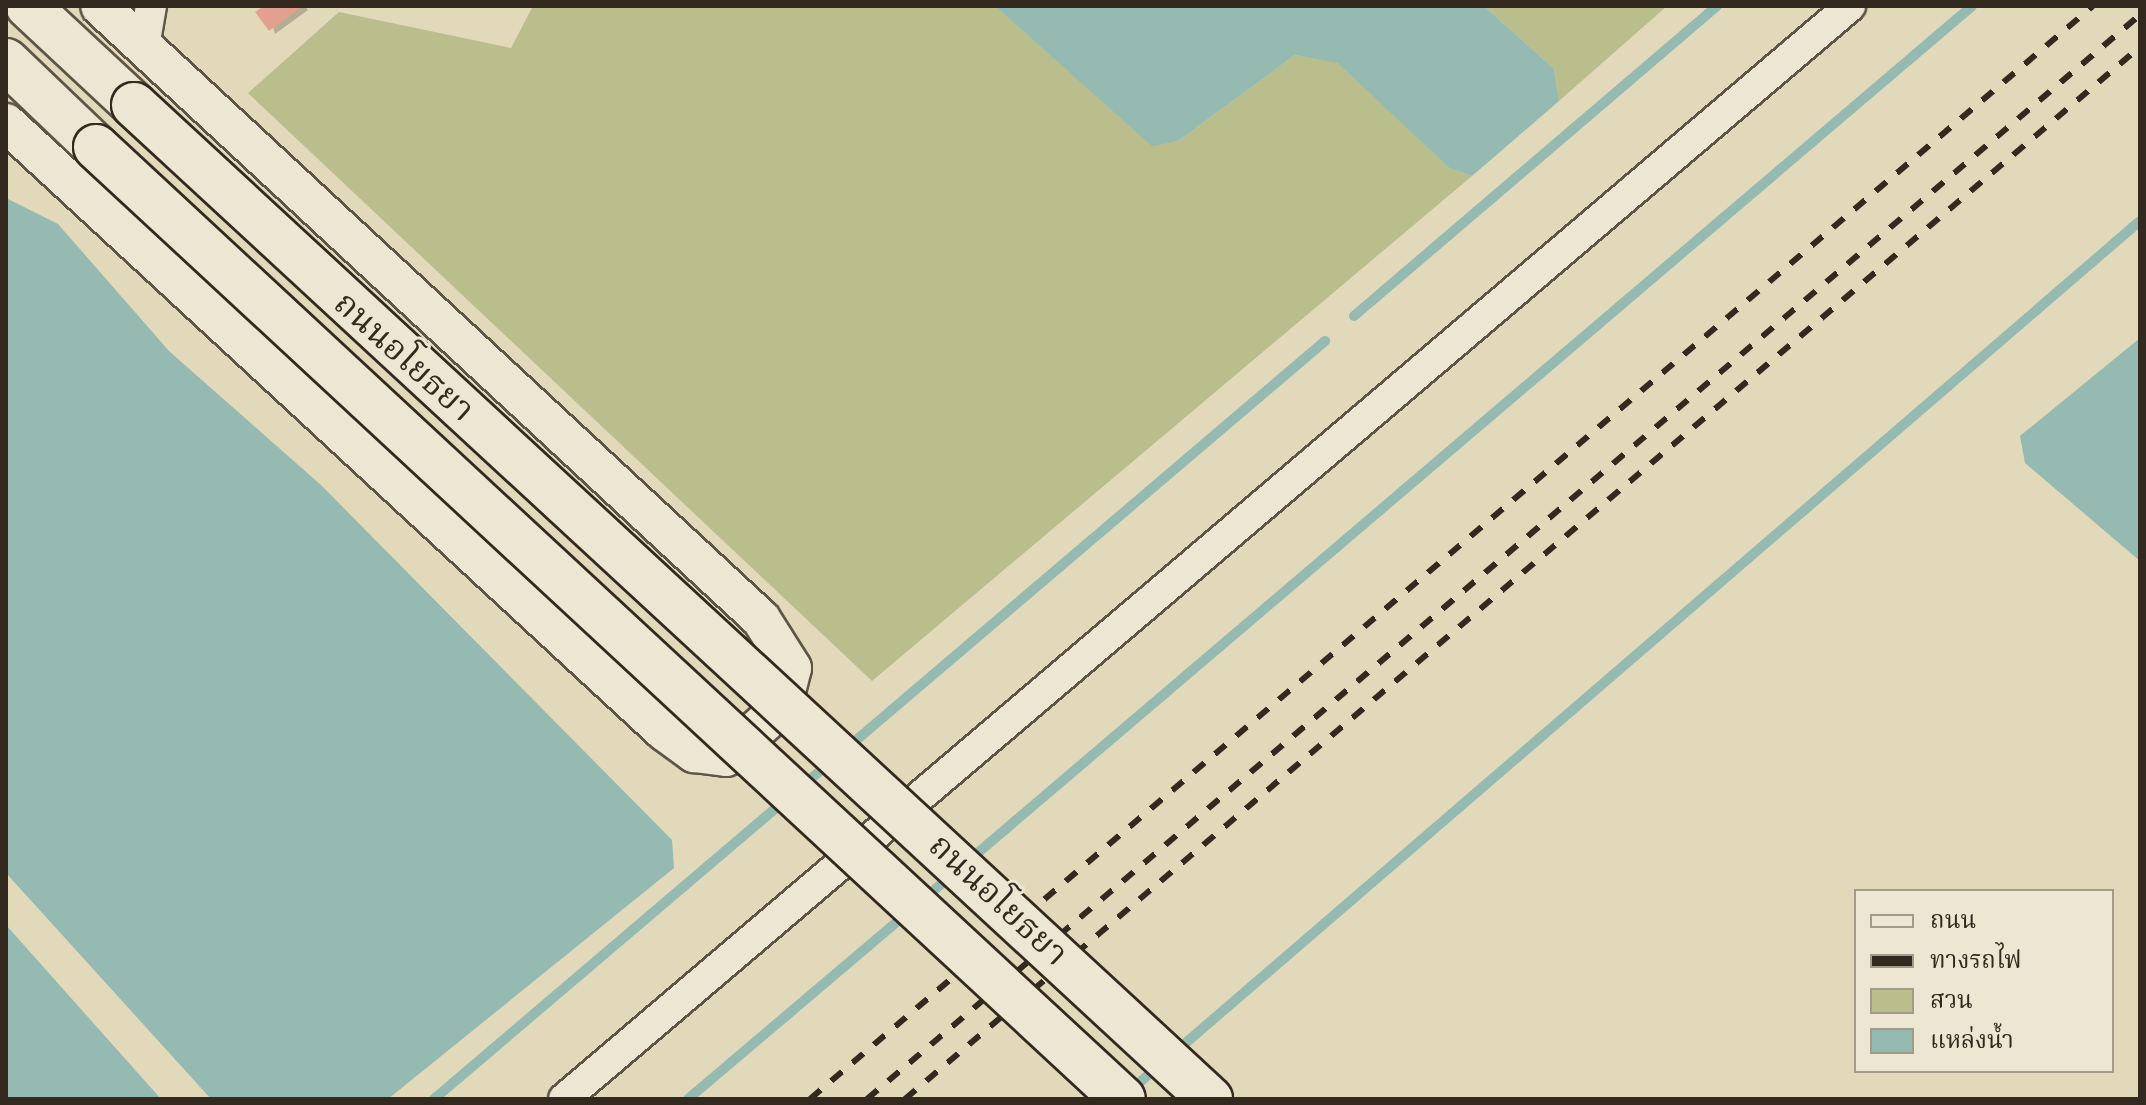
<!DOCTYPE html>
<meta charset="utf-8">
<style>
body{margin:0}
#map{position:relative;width:2146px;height:1105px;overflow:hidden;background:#e2d9ba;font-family:Cardo,"Noto Serif Thai",serif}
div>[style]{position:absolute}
.green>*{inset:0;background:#b9be8c}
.water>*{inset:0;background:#95bab2}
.shadow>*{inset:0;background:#0003}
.stream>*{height:10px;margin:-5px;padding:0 5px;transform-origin:5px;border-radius:5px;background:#95bab2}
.building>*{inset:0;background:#e4a08e}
.roads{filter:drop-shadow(2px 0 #5f5546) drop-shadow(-2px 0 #5f5546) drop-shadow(0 2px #5f5546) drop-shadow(0 -2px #5f5546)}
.minor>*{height:30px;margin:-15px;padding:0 15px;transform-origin:15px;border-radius:15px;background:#ece6d2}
.tertiary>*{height:38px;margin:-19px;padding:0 19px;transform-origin:19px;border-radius:19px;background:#ece6d2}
.secondary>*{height:44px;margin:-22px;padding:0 22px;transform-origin:22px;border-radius:22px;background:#ece6d2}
.rail>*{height:6px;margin-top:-3px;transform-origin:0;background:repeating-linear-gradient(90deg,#33291f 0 14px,transparent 0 28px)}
.bridges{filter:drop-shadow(2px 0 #33291f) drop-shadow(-2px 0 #33291f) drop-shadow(0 2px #33291f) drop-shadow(0 -2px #33291f)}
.secondary-bridge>*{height:44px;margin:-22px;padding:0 22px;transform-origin:22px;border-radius:22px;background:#ece6d2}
span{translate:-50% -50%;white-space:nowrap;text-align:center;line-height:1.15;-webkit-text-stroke:6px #ece6d2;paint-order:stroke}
.street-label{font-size:34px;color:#33291f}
.frame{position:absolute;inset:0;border:8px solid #33291f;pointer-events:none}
.legend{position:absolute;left:1854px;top:889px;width:260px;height:184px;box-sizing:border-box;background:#ece6d2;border:2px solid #a29a8a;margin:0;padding:10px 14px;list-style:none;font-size:24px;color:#33291f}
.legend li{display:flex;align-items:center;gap:16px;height:40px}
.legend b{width:40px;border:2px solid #a29a8a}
</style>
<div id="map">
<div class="green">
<i style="clip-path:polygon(533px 6px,995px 6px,1152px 145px,1178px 141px,1295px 55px,1338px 62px,1449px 168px,1472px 176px,872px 681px,248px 93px,339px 12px,511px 48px)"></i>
<i style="clip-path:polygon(1484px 6px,1667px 6px,1559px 101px,1554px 69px)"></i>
</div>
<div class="water">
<i style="clip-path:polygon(995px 6px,1484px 6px,1554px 69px,1559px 101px,1472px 176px,1449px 168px,1338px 63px,1295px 55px,1178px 141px,1152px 146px)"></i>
<i style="clip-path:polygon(6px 198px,58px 224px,169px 351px,321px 485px,672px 840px,674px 868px,388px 1099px,211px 1099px,6px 873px)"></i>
<i style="clip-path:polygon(2140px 338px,2140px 561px,2025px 463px,2020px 436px)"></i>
<i style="clip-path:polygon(6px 925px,161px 1099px,6px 1099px)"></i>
</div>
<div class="shadow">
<i style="clip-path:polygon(267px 6px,305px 6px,308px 10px,275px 34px)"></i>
</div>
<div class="stream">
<i style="left:1354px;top:316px;width:477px;rotate:-40.5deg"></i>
<i style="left:847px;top:748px;width:628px;rotate:-40.41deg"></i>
<i style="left:801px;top:787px;width:40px;rotate:-40deg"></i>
<i style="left:967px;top:862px;width:1320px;rotate:-40.42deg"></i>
<i style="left:921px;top:901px;width:40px;rotate:-40deg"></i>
<i style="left:1174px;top:1053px;width:1275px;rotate:-40.74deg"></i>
<i style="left:1128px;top:1092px;width:40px;rotate:-40deg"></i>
<i style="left:434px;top:1099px;width:462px;rotate:-40.4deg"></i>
<i style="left:688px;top:1099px;width:286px;rotate:-40.3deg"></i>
</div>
<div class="building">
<i style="clip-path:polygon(264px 6px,303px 6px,269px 31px,255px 12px)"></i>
</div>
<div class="roads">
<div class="minor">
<i style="left:144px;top:47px;width:42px;rotate:-80.3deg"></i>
<i style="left:564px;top:1099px;width:1688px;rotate:-40.36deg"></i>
</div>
<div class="tertiary">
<i style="left:6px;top:123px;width:897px;rotate:42.74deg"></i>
<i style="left:665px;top:732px;width:36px;rotate:36deg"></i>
<i style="left:694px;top:753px;width:32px;rotate:7deg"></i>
<i style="left:726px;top:757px;width:75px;rotate:-41.8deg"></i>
<i style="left:782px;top:707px;width:40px;rotate:-75.6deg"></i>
<i style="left:792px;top:668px;width:58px;rotate:-122.3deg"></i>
<i style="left:761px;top:619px;width:901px;rotate:-137.16deg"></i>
</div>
<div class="secondary">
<i style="left:28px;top:6px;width:145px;rotate:43deg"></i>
<i style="left:6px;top:61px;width:124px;rotate:43.7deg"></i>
</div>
</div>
<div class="rail">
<i style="left:810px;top:1099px;width:1685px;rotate:-40.43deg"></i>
<i style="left:867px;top:1099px;width:1672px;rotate:-40.42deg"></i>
<i style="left:905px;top:1099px;width:1622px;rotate:-40.43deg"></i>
</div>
<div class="bridges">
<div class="secondary-bridge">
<i style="left:134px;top:105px;width:1465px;rotate:42.73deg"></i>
<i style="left:96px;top:147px;width:1400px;rotate:42.83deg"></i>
</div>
</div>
<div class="street-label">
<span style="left:404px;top:357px;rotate:42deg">ถนนอโยธยา</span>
<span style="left:998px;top:900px;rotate:43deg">ถนนอโยธยา</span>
</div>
<div class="frame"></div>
<ul class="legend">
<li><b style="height:10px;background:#ece6d2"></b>ถนน</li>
<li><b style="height:10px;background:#33291f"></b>ทางรถไฟ</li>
<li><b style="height:22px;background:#b9be8c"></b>สวน</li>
<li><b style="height:22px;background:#95bab2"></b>แหล่งน้ำ</li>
</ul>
</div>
